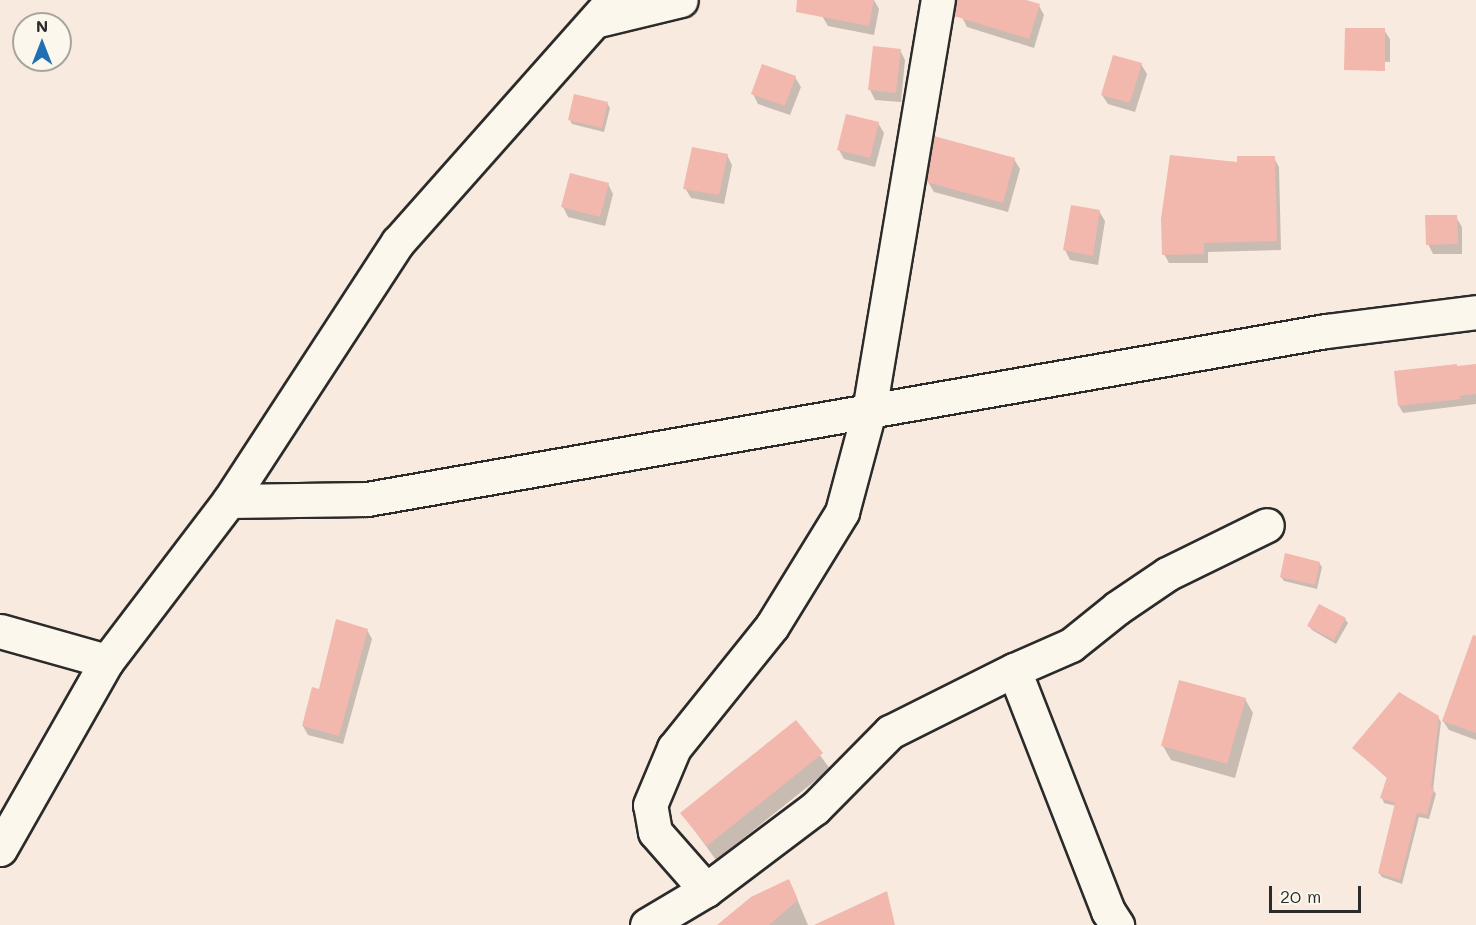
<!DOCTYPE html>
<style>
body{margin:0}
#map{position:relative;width:1476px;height:925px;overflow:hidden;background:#f9eadf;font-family:Mali,sans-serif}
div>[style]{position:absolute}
.shadow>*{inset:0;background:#0003}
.building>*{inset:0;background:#f2b7ad}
.roads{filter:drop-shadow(2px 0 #2b2b2b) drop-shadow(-2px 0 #2b2b2b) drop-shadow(0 2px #2b2b2b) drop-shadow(0 -2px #2b2b2b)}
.minor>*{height:33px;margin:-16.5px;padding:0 16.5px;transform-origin:16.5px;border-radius:16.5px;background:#fbf7ec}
span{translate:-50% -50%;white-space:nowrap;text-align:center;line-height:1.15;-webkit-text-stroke:4.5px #fbf7ec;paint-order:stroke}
.north{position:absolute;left:12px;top:12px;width:60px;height:60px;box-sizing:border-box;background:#fbf7ec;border:2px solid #a8a59f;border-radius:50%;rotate:0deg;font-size:16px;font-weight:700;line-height:24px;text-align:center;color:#2b2b2b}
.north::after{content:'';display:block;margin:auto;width:21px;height:27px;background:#1f6fb2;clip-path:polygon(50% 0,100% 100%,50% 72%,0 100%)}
.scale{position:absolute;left:1269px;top:886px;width:92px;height:27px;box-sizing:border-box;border:3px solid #2b2b2b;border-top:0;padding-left:8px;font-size:18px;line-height:21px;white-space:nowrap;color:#2b2b2b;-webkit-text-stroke:4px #fbf7ec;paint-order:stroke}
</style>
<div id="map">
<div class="shadow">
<i style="clip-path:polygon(825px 0,874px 0,879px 9px,874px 35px,828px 26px,822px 16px)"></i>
<i style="clip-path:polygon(967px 0,1021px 0,1039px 6px,1044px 15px,1034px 48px,967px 27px,962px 17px)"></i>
<i style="clip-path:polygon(1384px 30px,1390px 39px,1390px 62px,1351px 60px)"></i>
<i style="clip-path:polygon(900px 50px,905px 60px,901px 102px,875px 100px,870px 90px)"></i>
<i style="clip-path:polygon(1141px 64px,1147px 74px,1135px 112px,1108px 104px,1102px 95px)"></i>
<i style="clip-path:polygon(795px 77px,801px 87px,790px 115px,758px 104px,753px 94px)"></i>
<i style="clip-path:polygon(607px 103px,610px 108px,604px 132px,572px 124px,570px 120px)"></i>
<i style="clip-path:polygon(878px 123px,884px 133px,875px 167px,844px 159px,839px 150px)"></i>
<i style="clip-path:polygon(727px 155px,732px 165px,724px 204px,691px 198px,685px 188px)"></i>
<i style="clip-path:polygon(1274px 158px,1279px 167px,1281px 250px,1208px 252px,1208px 263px,1169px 263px,1164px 254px,1239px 164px)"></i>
<i style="clip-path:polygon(1014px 159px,1020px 169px,1008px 212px,934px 192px,928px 182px)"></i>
<i style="clip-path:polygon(608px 184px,613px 194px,605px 226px,568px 217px,563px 207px)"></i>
<i style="clip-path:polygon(1099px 211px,1105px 221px,1098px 265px,1070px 260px,1065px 250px)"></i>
<i style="clip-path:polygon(1456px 217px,1462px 227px,1462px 254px,1433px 254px,1428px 244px)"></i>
<i style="clip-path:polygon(1476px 365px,1476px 404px,1403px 413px,1399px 406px)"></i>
<i style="clip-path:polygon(1319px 563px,1322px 567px,1317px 589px,1284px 581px,1281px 577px)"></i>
<i style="clip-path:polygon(1345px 619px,1348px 623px,1336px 644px,1312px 630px,1309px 626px)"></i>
<i style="clip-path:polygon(367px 630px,372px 639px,343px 744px,308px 735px,303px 726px,320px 691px)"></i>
<i style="clip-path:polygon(1476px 681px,1476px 740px,1449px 730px,1443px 721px)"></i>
<i style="clip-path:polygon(1245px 699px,1253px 713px,1235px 778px,1171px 760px,1163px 746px)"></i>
<i style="clip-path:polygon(1438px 717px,1441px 722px,1433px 790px,1436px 794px,1429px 819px,1419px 817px,1402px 884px,1382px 877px,1379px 873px,1396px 806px,1384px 803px,1382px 798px,1388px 779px,1354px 748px)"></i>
<i style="clip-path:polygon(796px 722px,830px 769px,716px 860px,682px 813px)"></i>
<i style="clip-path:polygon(792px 887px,808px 925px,743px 925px)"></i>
</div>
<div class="building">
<i style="clip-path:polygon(797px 0,874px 0,869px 26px,796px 12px)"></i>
<i style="clip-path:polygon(956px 0,1026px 0,1040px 4px,1029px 39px,954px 16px)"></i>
<i style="clip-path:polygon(1345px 28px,1385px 28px,1385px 71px,1344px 70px)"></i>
<i style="clip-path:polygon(873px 46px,901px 49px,896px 93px,868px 90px)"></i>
<i style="clip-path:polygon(1113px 55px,1142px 63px,1130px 103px,1101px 95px)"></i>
<i style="clip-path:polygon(762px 64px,796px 76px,785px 106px,751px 94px)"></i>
<i style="clip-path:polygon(574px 94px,608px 102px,602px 128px,568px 120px)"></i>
<i style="clip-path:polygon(846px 114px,879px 122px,870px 158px,837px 150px)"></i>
<i style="clip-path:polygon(934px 136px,1015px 158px,1003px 203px,926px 182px)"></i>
<i style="clip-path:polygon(692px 147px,728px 154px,719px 195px,683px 189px)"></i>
<i style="clip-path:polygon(1170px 155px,1237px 162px,1237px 156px,1275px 156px,1277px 241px,1204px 243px,1204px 254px,1162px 255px,1161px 219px)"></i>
<i style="clip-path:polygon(570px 173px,609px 183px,600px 217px,561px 207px)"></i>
<i style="clip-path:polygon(1071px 205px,1100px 210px,1093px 256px,1063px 250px)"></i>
<i style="clip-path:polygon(1425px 215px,1457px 215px,1458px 244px,1426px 245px)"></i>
<i style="clip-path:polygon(1457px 364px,1457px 366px,1476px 364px,1476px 394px,1460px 396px,1461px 399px,1398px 406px,1394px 371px)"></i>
<i style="clip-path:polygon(1285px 553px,1320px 562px,1315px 585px,1280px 577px)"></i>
<i style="clip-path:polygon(1319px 604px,1346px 618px,1334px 640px,1307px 626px)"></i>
<i style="clip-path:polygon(336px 619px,368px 629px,339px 736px,302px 726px,312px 687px,319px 689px)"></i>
<i style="clip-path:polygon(1473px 635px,1476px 636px,1476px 733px,1442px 721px)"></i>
<i style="clip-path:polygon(1179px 680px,1246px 698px,1227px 764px,1161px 746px)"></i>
<i style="clip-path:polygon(1399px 692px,1439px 716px,1431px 788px,1434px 788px,1427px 815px,1417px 813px,1400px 880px,1378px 873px,1395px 803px,1380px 798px,1387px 777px,1352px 748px)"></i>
<i style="clip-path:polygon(796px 720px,823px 753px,707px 846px,680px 813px)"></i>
<i style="clip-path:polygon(789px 879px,798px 900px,769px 925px,717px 925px,751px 897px)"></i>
<i style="clip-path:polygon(887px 891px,895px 925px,814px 925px)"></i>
</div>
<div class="roads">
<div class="minor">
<i style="left:598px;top:20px;width:85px;rotate:-13.5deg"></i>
<i style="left:229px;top:501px;width:138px;rotate:-0.8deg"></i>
<i style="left:367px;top:499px;width:974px;rotate:-9.94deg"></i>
<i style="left:1326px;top:331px;width:151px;rotate:-7.2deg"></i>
<i style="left:0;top:631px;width:111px;rotate:15.7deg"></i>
<i style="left:1014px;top:670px;width:259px;rotate:68.7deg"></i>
<i style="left:1108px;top:911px;width:17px;rotate:57deg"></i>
<i style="left:0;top:849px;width:216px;rotate:-60.4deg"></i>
<i style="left:107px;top:661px;width:201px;rotate:-52.7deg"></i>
<i style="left:229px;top:501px;width:309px;rotate:-56.9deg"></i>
<i style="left:398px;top:242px;width:324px;rotate:-48.4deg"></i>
<i style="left:706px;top:890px;width:77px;rotate:-131.3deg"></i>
<i style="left:655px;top:832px;width:27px;rotate:-100deg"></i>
<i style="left:650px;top:805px;width:62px;rotate:-67.2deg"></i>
<i style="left:674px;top:748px;width:156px;rotate:-51.2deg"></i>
<i style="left:772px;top:626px;width:134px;rotate:-58.4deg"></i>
<i style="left:842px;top:512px;width:105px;rotate:-75deg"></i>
<i style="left:869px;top:411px;width:417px;rotate:-80.5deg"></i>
<i style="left:647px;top:925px;width:69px;rotate:-30.7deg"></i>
<i style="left:706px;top:890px;width:136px;rotate:-37deg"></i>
<i style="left:815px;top:808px;width:107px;rotate:-45.4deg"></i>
<i style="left:890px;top:732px;width:139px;rotate:-26.6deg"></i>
<i style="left:1014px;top:670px;width:62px;rotate:-23.7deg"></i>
<i style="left:1071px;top:645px;width:59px;rotate:-38.8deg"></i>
<i style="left:1117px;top:608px;width:60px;rotate:-34.2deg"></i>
<i style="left:1167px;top:574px;width:111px;rotate:-26.1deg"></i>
</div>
</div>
<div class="north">N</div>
<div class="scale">20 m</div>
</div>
